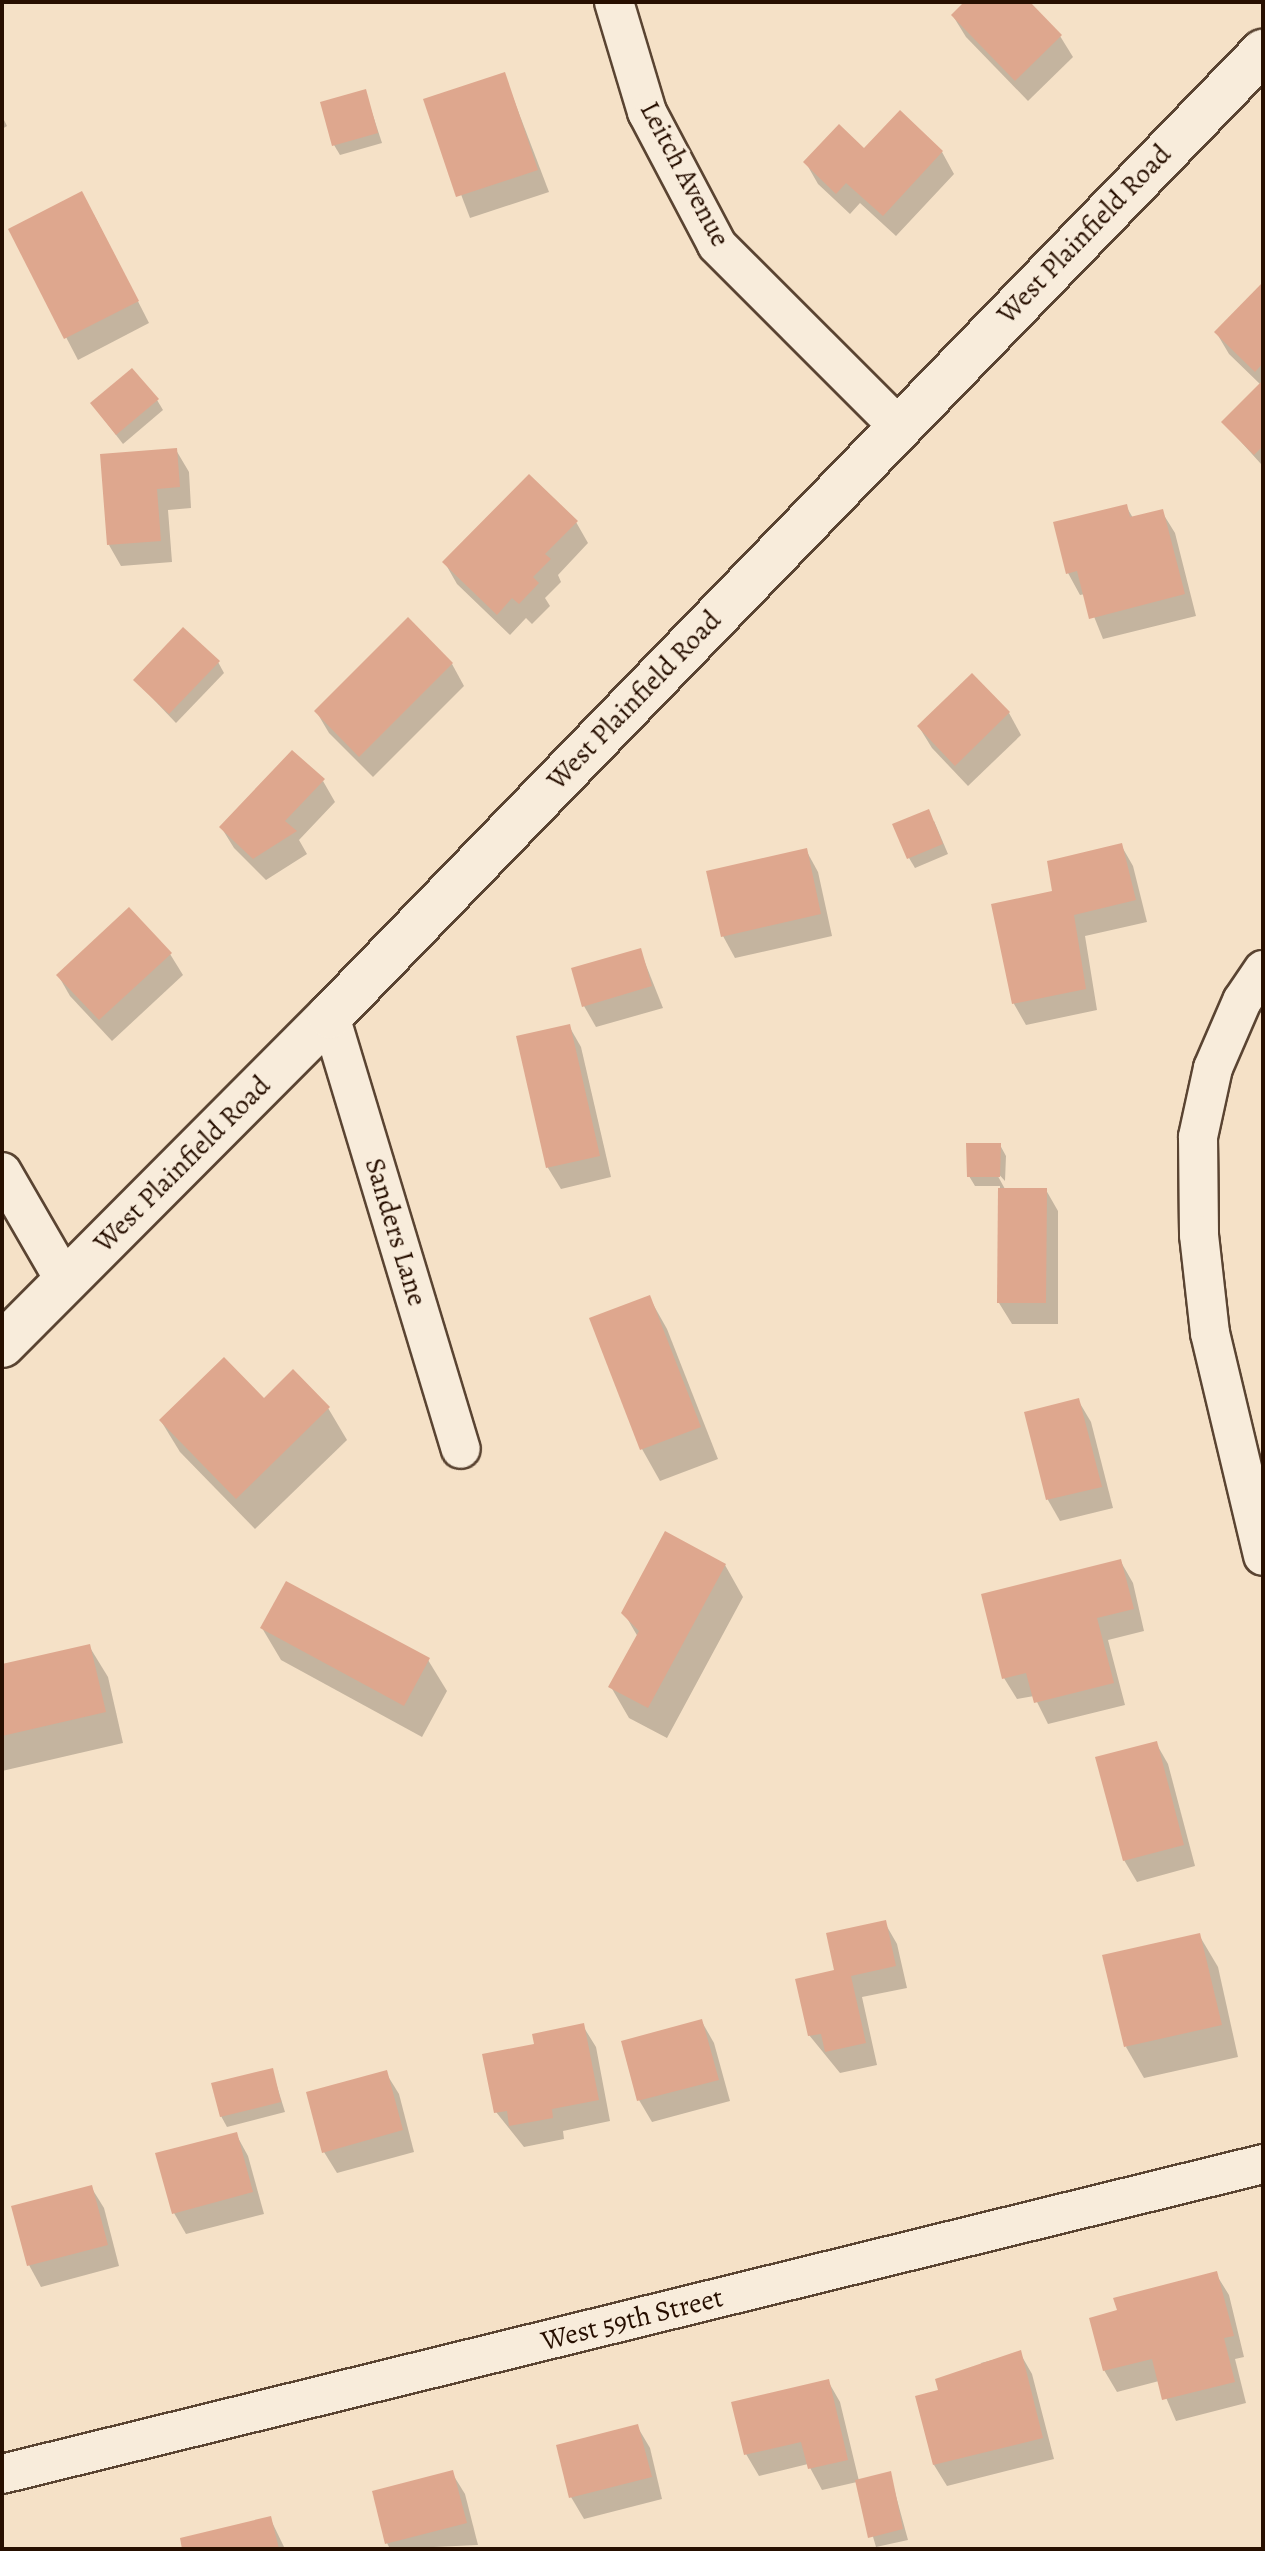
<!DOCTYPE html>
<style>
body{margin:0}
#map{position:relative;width:1265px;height:2551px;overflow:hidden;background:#f5e1c7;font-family:Alegreya,serif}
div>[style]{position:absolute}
.shadow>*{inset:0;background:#0003}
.building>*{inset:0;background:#dea78e}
.roads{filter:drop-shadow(2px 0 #5a4432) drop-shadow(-2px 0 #5a4432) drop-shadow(0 2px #5a4432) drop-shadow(0 -2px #5a4432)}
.street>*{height:38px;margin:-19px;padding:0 19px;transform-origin:19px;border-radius:19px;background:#f8ecdb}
.secondary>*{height:44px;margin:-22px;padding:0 22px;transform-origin:22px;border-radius:22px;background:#f8ecdb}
span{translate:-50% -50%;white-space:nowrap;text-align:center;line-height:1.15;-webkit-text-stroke:6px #f8ecdb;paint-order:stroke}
.street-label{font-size:28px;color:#270f00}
.frame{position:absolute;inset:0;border:4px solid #270f00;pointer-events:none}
</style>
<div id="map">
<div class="shadow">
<i style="clip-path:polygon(967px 2px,1027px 2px,1060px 36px,1073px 57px,1028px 101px,966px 37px,953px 16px)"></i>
<i style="clip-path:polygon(504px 74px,549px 192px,470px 218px,425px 100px)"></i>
<i style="clip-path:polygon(365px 91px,382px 143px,340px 155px,334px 145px)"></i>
<i style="clip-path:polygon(2px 116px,7px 126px,2px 129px)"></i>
<i style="clip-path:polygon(864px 151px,942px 152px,954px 174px,896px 236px,860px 203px,850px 214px,818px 184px,806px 163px)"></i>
<i style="clip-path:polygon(94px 215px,149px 323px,78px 360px,10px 230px)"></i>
<i style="clip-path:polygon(1263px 285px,1263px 462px,1261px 464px,1223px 422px,1261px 385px,1229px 354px,1216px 332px)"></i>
<i style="clip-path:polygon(157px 400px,163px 410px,123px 444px,92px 404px)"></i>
<i style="clip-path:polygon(176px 450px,189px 472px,191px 508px,168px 510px,172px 562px,121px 566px,109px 545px)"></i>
<i style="clip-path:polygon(1126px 506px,1133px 518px,1162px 512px,1175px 533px,1196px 616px,1103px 639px,1085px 594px,1080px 595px,1068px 573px)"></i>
<i style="clip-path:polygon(576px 522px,588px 543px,558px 575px,561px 582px,545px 598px,550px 606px,532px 624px,526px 618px,510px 635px,457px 584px,445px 563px)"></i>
<i style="clip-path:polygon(408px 620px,452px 664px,464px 686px,373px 777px,329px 733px,316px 711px)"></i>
<i style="clip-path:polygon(218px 662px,224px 673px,176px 723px,135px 680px)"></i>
<i style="clip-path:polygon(972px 676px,1009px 713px,1021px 735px,968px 786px,932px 748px,919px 727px)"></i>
<i style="clip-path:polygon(323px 781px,335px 802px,299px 840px,307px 854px,266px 880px,234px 848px,221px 827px)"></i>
<i style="clip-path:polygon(934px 821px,948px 854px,915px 868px,909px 858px)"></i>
<i style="clip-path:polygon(1121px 845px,1133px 866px,1147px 922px,1085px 936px,1097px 1010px,1026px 1025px,1014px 1004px,993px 905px,1055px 893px)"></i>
<i style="clip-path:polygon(806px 850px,818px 872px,832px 936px,735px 958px,723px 936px)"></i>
<i style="clip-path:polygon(640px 950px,663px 1008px,596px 1027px,584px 1006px)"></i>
<i style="clip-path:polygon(170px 954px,183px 975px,112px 1041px,70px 996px,58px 975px)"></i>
<i style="clip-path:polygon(569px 1026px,581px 1047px,611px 1177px,561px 1189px,548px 1168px,518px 1037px)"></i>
<i style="clip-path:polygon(1000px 1145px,1006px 1156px,1005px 1181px,994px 1169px,1005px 1189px,1046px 1190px,1058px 1211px,1058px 1324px,1012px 1324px,999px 1303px,1000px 1186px,975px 1186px,969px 1176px)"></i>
<i style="clip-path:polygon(649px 1297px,667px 1329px,718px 1459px,660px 1481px,642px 1449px,591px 1320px)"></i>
<i style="clip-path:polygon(1078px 1400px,1091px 1422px,1113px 1508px,1060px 1521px,1048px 1500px,1026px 1413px)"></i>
<i style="clip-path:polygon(264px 1401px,328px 1408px,347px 1440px,255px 1529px,180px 1452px,161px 1421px)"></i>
<i style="clip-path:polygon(1121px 1562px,1133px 1583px,1144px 1631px,1108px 1640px,1125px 1705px,1048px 1724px,1034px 1696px,1017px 1699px,1004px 1678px)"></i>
<i style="clip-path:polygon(725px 1565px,743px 1597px,667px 1738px,629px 1718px,611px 1687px,638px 1637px,624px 1613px)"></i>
<i style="clip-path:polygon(262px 1628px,428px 1660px,447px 1691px,422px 1737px,281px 1660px)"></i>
<i style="clip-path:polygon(89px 1646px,108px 1677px,123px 1743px,2px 1771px,2px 1666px)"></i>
<i style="clip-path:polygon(1156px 1743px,1168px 1764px,1195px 1866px,1137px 1882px,1124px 1860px)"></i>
<i style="clip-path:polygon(885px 1923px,897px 1944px,907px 1988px,862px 1997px,877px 2065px,840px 2073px,809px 2035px,836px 1972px)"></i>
<i style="clip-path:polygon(1199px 1935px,1218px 1967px,1238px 2057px,1144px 2078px,1126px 2047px)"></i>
<i style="clip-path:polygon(702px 2022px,714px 2043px,730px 2101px,652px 2122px,639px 2100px)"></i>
<i style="clip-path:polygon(583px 2026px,596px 2047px,610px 2121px,563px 2131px,564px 2139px,524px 2147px,496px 2112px,536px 2046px)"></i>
<i style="clip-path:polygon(272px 2070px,285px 2112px,227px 2127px,221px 2116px)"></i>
<i style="clip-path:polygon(386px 2073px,399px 2094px,414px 2152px,337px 2173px,324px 2152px)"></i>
<i style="clip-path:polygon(236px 2134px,248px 2156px,264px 2214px,186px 2234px,174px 2213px)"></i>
<i style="clip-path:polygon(91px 2187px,104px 2208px,119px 2266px,41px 2287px,29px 2265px)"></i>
<i style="clip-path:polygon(1216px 2274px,1229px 2295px,1244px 2357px,1235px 2359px,1246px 2403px,1176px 2421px,1159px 2381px,1117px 2392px,1104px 2370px,1119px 2312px)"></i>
<i style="clip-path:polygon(1020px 2353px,1032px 2374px,1054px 2459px,947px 2486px,934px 2465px,941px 2391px,983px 2368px,981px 2363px)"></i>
<i style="clip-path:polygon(828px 2381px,840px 2402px,859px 2481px,890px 2474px,908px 2540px,876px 2547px,857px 2482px,822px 2490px,808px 2464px,759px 2476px,746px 2454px)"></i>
<i style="clip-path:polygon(637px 2426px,650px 2448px,662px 2499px,584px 2519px,571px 2497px)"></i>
<i style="clip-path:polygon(452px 2473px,465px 2494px,478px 2545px,390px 2549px,387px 2543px)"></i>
<i style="clip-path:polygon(270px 2518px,285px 2549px,184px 2549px)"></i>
</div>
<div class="building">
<i style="clip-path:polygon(964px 2px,1030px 2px,1062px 35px,1015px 81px,951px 15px)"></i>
<i style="clip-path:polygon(505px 72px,538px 170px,456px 197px,423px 99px)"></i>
<i style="clip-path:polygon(366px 89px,378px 133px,332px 146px,320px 102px)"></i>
<i style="clip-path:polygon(900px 110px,943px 151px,883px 216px,846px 183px,836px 194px,803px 162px,839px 124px,864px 148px)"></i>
<i style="clip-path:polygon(82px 191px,139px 301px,64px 339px,8px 229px)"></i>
<i style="clip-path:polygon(1263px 282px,1263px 363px,1255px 372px,1214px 332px)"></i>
<i style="clip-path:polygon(132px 368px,159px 399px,116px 435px,90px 403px)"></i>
<i style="clip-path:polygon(1261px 382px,1263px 446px,1254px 455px,1221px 422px)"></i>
<i style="clip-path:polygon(177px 448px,180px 487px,157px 489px,161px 541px,107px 545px,100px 454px)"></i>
<i style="clip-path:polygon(529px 474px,578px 521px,545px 554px,551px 559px,533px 577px,539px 583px,519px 604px,512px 598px,497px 615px,442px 562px)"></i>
<i style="clip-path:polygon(1127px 504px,1130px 517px,1163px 509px,1185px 594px,1089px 619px,1077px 571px,1066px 574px,1053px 522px)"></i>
<i style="clip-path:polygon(408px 617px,453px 663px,359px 757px,314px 711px)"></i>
<i style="clip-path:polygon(183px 627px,220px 661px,169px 714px,133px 680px)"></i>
<i style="clip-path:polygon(972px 673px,1010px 712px,955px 766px,917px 726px)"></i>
<i style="clip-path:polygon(292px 750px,325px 779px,285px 821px,297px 831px,253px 859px,219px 827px)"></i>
<i style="clip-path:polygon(929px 809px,943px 844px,907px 859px,892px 824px)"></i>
<i style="clip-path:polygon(1122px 843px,1136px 900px,1074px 915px,1086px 989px,1012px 1004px,991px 904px,1052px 891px,1047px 861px)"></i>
<i style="clip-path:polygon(807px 848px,821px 914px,721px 937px,706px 871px)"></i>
<i style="clip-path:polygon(129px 907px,172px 953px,99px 1020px,56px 975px)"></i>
<i style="clip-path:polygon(641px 948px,652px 986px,582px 1007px,571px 968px)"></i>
<i style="clip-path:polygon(570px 1024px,600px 1156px,546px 1168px,516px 1036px)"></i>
<i style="clip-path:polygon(966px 1143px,1001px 1143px,1000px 1177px,967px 1177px)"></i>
<i style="clip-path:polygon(998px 1188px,1047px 1188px,1046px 1303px,997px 1303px)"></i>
<i style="clip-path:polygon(650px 1295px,701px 1427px,640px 1450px,589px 1318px)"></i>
<i style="clip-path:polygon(224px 1357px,264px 1398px,293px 1369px,330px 1407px,236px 1499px,159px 1420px)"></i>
<i style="clip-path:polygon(1079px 1398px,1102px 1487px,1046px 1500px,1024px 1412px)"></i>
<i style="clip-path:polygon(665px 1531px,726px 1564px,648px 1708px,608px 1687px,639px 1631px,621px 1613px)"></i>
<i style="clip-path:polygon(1121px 1559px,1134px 1609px,1097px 1618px,1114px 1683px,1034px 1703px,1026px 1673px,1002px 1679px,981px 1594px)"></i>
<i style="clip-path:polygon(286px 1581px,430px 1658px,404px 1706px,260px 1628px)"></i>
<i style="clip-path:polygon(90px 1644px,106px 1712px,2px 1736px,2px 1664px)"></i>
<i style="clip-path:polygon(1157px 1741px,1184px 1845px,1123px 1861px,1095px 1757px)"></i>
<i style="clip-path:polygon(886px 1920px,896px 1966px,851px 1976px,866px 2043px,825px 2052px,821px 2034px,808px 2036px,795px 1979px,834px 1970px,826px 1933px)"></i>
<i style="clip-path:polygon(1200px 1933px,1222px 2025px,1124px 2047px,1102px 1955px)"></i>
<i style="clip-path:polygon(702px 2019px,719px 2080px,637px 2101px,621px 2041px)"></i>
<i style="clip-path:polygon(584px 2023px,599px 2100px,552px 2109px,553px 2118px,509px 2126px,507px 2111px,494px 2113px,482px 2054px,534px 2044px,532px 2034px)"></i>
<i style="clip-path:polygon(273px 2068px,281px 2102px,220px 2117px,211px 2083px)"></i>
<i style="clip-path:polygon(387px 2070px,403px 2130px,322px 2153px,306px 2092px)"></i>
<i style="clip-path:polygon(237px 2132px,253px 2192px,172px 2214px,155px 2153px)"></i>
<i style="clip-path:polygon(92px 2185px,108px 2245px,27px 2266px,11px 2206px)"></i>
<i style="clip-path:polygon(1217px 2271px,1234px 2336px,1224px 2338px,1235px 2382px,1162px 2400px,1152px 2359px,1103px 2371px,1089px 2318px,1117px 2310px,1113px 2298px)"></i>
<i style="clip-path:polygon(1021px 2350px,1043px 2438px,933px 2465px,915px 2396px,938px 2390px,935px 2379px)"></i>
<i style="clip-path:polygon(829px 2379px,848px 2460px,808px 2469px,801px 2442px,744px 2455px,731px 2402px)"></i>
<i style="clip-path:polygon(638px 2424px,652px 2477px,569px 2498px,556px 2445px)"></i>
<i style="clip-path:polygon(453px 2470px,467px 2523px,385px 2544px,372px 2491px)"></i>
<i style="clip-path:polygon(891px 2471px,903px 2529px,868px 2538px,855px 2480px)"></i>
<i style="clip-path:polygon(271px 2516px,279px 2549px,182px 2549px,180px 2538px)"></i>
</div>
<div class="roads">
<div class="street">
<i style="left:614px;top:2px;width:115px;rotate:73.3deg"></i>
<i style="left:647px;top:112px;width:150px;rotate:62.2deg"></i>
<i style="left:717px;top:245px;width:255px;rotate:45deg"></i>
<i style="left:1263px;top:970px;width:37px;rotate:124deg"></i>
<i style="left:1242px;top:1001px;width:73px;rotate:113.4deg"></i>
<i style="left:1213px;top:1068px;width:71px;rotate:102.3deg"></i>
<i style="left:1198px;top:1137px;width:98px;rotate:89.4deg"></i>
<i style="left:1199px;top:1235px;width:99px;rotate:83.6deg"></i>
<i style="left:1210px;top:1333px;width:229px;rotate:76.6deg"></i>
<i style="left:330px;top:1016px;width:452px;rotate:73.2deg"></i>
<i style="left:2px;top:1172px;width:126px;rotate:60deg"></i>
<i style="left:2px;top:2474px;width:1299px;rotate:-13.81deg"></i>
</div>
<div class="secondary">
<i style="left:2px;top:1345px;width:465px;rotate:-45.1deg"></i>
<i style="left:330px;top:1016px;width:1342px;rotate:-45.94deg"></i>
</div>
</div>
<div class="street-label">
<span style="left:685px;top:174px;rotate:62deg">Leitch Avenue</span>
<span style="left:1084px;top:234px;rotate:-46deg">West Plainfield Road</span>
<span style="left:634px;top:700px;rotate:-46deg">West Plainfield Road</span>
<span style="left:182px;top:1164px;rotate:-45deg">West Plainfield Road</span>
<span style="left:396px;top:1232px;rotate:73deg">Sanders Lane</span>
<span style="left:632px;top:2319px;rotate:-14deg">West 59th Street</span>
</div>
<div class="frame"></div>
</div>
